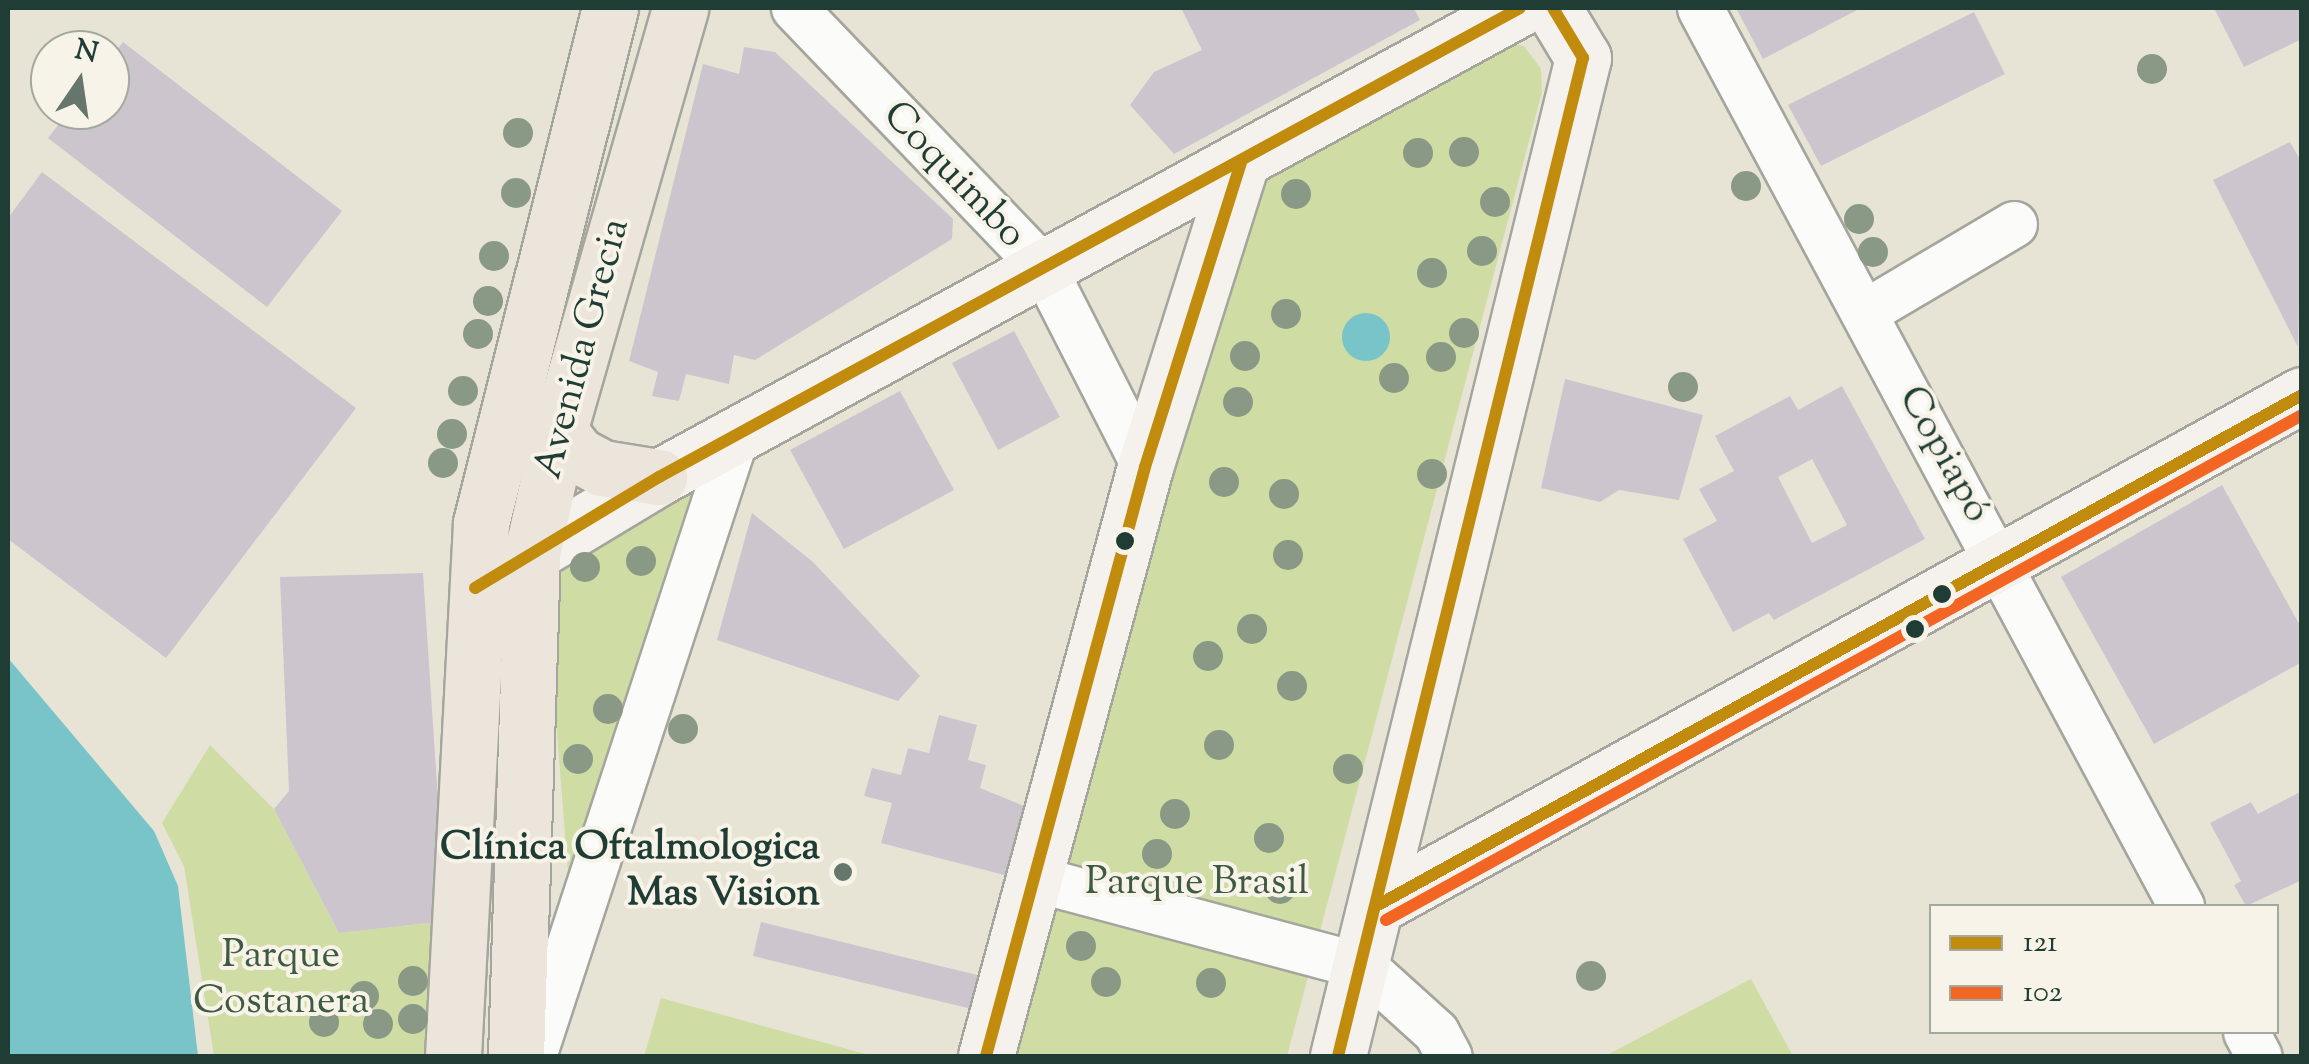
<!DOCTYPE html>
<meta charset="utf-8">
<style>
body{margin:0}
#map{position:relative;width:2309px;height:1064px;overflow:hidden;background:#e7e4d6;font-family:"Sorts Mill Goudy",serif}
div>[style]{position:absolute}
.green>*{inset:0;background:#cfdca3}
.water>*{inset:0;background:#78c4c8}
.round{border-radius:50%}
.building>*{inset:0;background:#ccc5cd}
.roads{filter:drop-shadow(2px 0 #a4a69d) drop-shadow(-2px 0 #a4a69d) drop-shadow(0 2px #a4a69d) drop-shadow(0 -2px #a4a69d)}
.street>*{height:45px;margin:-22.5px;padding:0 22.5px;transform-origin:22.5px;border-radius:22.5px;background:#fbfbf9}
.secondary>*{height:55px;margin:-27.5px;padding:0 27.5px;transform-origin:27.5px;border-radius:27.5px;background:#f5f2ee}
.highway>*{height:55px;margin:-27.5px;padding:0 27.5px;transform-origin:27.5px;border-radius:27.5px;background:#ece5dc}
.bus-1>*{height:12px;margin:-6px;padding:0 6px;transform-origin:6px;border-radius:6px;background:#c18c0d}
.bus-2>*{height:12px;margin:-6px;padding:0 6px;transform-origin:6px;border-radius:6px;background:#f26522}
.trees>*{width:30px;height:30px;margin:-15px;border-radius:50%;background:#8a9985}
.dots>*{width:28px;height:28px;translate:-50% -50%;box-sizing:border-box;border:5px solid #f7f3e8;border-radius:50%}
span{translate:-50% -50%;white-space:nowrap;text-align:center;line-height:1.15;-webkit-text-stroke:8px #f7f3e8;paint-order:stroke}
.street-label{font-size:40px;color:#1f3d34}
.poi-label{font-size:40px;color:#1f3d34;font-weight:700}
.right{translate:-100% -50%;text-align:right}
.park-label{font-size:40px;color:#3e5b42}
.frame{position:absolute;inset:0;border:10px solid #1f3d34;pointer-events:none}
.legend{position:absolute;left:1929px;top:904px;width:350px;height:130px;box-sizing:border-box;background:#f7f3e8;border:2px solid #a1aaa0;margin:0;padding:12px 18px;list-style:none;font-size:30px;color:#1f3d34}
.legend li{display:flex;align-items:center;gap:20px;height:50px}
.legend b{width:50px;border:2px solid #a1aaa0}
.north{position:absolute;left:30px;top:30px;width:100px;height:100px;box-sizing:border-box;background:#f7f3e8;border:2px solid #a1aaa0;border-radius:50%;rotate:13deg;font-size:28px;font-weight:700;line-height:40px;text-align:center;color:#1f3d34}
.north::after{content:'';display:block;margin:auto;width:35px;height:45px;background:#65776d;clip-path:polygon(50% 0,100% 100%,50% 72%,0 100%)}
</style>
<div id="map">
<div class="green">
<i style="clip-path:polygon(1494px 40px,1524px 46px,1541px 69px,1542px 92px,1287px 1056px,1015px 1056px,1253px 168px)"></i>
<i style="clip-path:polygon(693px 488px,568px 872px,544px 567px)"></i>
<i style="clip-path:polygon(210px 745px,274px 809px,339px 933px,446px 921px,431px 1056px,214px 1056px,184px 866px,162px 823px)"></i>
<i style="clip-path:polygon(1751px 979px,1793px 1056px,1605px 1056px)"></i>
<i style="clip-path:polygon(661px 998px,873px 1056px,644px 1056px)"></i>
</div>
<div class="water">
<i class="round" style="left:1342px;top:313px;width:48px;height:48px"></i>
<i style="clip-path:polygon(8px 658px,154px 831px,178px 886px,198px 1056px,8px 1056px)"></i>
</div>
<div class="building">
<i style="clip-path:polygon(1181px 8px,1414px 8px,1420px 20px,1174px 154px,1130px 105px,1154px 72px,1202px 50px)"></i>
<i style="clip-path:polygon(1736px 8px,1861px 8px,1763px 59px)"></i>
<i style="clip-path:polygon(2214px 8px,2302px 8px,2302px 39px,2244px 67px)"></i>
<i style="clip-path:polygon(1974px 12px,2005px 74px,1821px 166px,1788px 105px)"></i>
<i style="clip-path:polygon(123px 42px,342px 211px,267px 307px,48px 138px,70px 110px,110px 110px,110px 59px)"></i>
<i style="clip-path:polygon(744px 47px,775px 52px,953px 219px,952px 239px,755px 360px,734px 355px,729px 384px,686px 374px,679px 401px,652px 396px,658px 372px,629px 361px,703px 64px,739px 74px)"></i>
<i style="clip-path:polygon(2290px 142px,2302px 163px,2298px 347px,2213px 180px)"></i>
<i style="clip-path:polygon(42px 172px,356px 408px,166px 658px,8px 539px,8px 218px)"></i>
<i style="clip-path:polygon(1014px 331px,1060px 417px,998px 450px,952px 363px)"></i>
<i style="clip-path:polygon(1565px 379px,1703px 415px,1679px 500px,1619px 490px,1600px 502px,1541px 488px)"></i>
<i style="clip-path:polygon(evenodd,1842px 386px,1925px 539px,1774px 620px,1769px 613px,1733px 632px,1683px 539px,1717px 521px,1699px 489px,1734px 471px,1715px 436px,1790px 396px,1798px 410px,1842px 386px,1812px 459px,1847px 525px,1812px 543px,1778px 477px,1812px 459px)"></i>
<i style="clip-path:polygon(900px 391px,954px 490px,844px 549px,790px 450px)"></i>
<i style="clip-path:polygon(2222px 485px,2302px 629px,2302px 662px,2154px 744px,2061px 577px)"></i>
<i style="clip-path:polygon(752px 513px,813px 562px,920px 676px,898px 701px,717px 640px)"></i>
<i style="clip-path:polygon(423px 573px,446px 921px,339px 933px,274px 809px,289px 791px,280px 577px)"></i>
<i style="clip-path:polygon(939px 715px,977px 725px,968px 760px,986px 765px,980px 788px,1041px 813px,1012px 877px,881px 843px,892px 803px,864px 796px,872px 768px,901px 775px,908px 748px,929px 753px)"></i>
<i style="clip-path:polygon(2302px 791px,2302px 880px,2246px 906px,2234px 885px,2241px 881px,2210px 823px,2251px 802px,2258px 814px)"></i>
<i style="clip-path:polygon(761px 922px,985px 977px,976px 1010px,753px 956px)"></i>
</div>
<div class="roads">
<div class="street">
<i style="left:794px;top:8px;width:361px;rotate:46.2deg"></i>
<i style="left:1044px;top:269px;width:222px;rotate:63deg"></i>
<i style="left:1700px;top:8px;width:1019px;rotate:61.82deg"></i>
<i style="left:1865px;top:312px;width:173px;rotate:-30.6deg"></i>
<i style="left:1033px;top:878px;width:343px;rotate:15deg"></i>
<i style="left:1364px;top:967px;width:97px;rotate:42.1deg"></i>
<i style="left:1436px;top:1032px;width:27px;rotate:62deg"></i>
<i style="left:2246px;top:1032px;width:27px;rotate:62deg"></i>
<i style="left:533px;top:1056px;width:650px;rotate:-71.9deg"></i>
</div>
<div class="secondary">
<i style="left:500px;top:573px;width:186px;rotate:-31.1deg"></i>
<i style="left:659px;top:477px;width:980px;rotate:-28.58deg"></i>
<i style="left:1378px;top:905px;width:1055px;rotate:-28.9deg"></i>
<i style="left:986px;top:1056px;width:610px;rotate:-74.89deg"></i>
<i style="left:1145px;top:467px;width:322px;rotate:-72.5deg"></i>
<i style="left:1338px;top:1056px;width:1028px;rotate:-76.21deg"></i>
<i style="left:1583px;top:58px;width:58px;rotate:-121deg"></i>
</div>
<div class="highway">
<i style="left:559px;top:431px;width:31px;rotate:52deg"></i>
<i style="left:578px;top:455px;width:27px;rotate:28deg"></i>
<i style="left:602px;top:468px;width:58px;rotate:9deg"></i>
<i style="left:453px;top:1056px;width:534px;rotate:-86.99deg"></i>
<i style="left:481px;top:523px;width:531px;rotate:-75.94deg"></i>
<i style="left:516px;top:1056px;width:503px;rotate:-88.18deg"></i>
<i style="left:532px;top:553px;width:125px;rotate:-77.5deg"></i>
<i style="left:559px;top:431px;width:440px;rotate:-74deg"></i>
</div>
</div>
<div class="bus-1">
<i style="left:475px;top:588px;width:215px;rotate:-31.1deg"></i>
<i style="left:659px;top:477px;width:980px;rotate:-28.58deg"></i>
<i style="left:1378px;top:905px;width:1055px;rotate:-28.9deg"></i>
<i style="left:986px;top:1056px;width:610px;rotate:-74.89deg"></i>
<i style="left:1145px;top:467px;width:322px;rotate:-72.5deg"></i>
<i style="left:1338px;top:1056px;width:1028px;rotate:-76.21deg"></i>
<i style="left:1583px;top:58px;width:58px;rotate:-121deg"></i>
</div>
<div class="bus-2">
<i style="left:1386px;top:920px;width:1046px;rotate:-28.87deg"></i>
</div>
<div class="trees">
<i style="left:2152px;top:69px"></i>
<i style="left:518px;top:133px"></i>
<i style="left:1464px;top:152px"></i>
<i style="left:1418px;top:153px"></i>
<i style="left:1746px;top:186px"></i>
<i style="left:516px;top:193px"></i>
<i style="left:1296px;top:194px"></i>
<i style="left:1495px;top:202px"></i>
<i style="left:1859px;top:219px"></i>
<i style="left:1482px;top:251px"></i>
<i style="left:1873px;top:252px"></i>
<i style="left:494px;top:256px"></i>
<i style="left:1432px;top:273px"></i>
<i style="left:488px;top:301px"></i>
<i style="left:1286px;top:314px"></i>
<i style="left:1464px;top:333px"></i>
<i style="left:478px;top:334px"></i>
<i style="left:1245px;top:356px"></i>
<i style="left:1441px;top:357px"></i>
<i style="left:1394px;top:378px"></i>
<i style="left:1683px;top:387px"></i>
<i style="left:463px;top:391px"></i>
<i style="left:1238px;top:402px"></i>
<i style="left:452px;top:434px"></i>
<i style="left:443px;top:463px"></i>
<i style="left:1432px;top:474px"></i>
<i style="left:1224px;top:482px"></i>
<i style="left:1284px;top:494px"></i>
<i style="left:1288px;top:555px"></i>
<i style="left:641px;top:561px"></i>
<i style="left:585px;top:567px"></i>
<i style="left:1252px;top:629px"></i>
<i style="left:1208px;top:656px"></i>
<i style="left:1292px;top:686px"></i>
<i style="left:608px;top:709px"></i>
<i style="left:683px;top:729px"></i>
<i style="left:1219px;top:745px"></i>
<i style="left:578px;top:759px"></i>
<i style="left:1348px;top:769px"></i>
<i style="left:1175px;top:814px"></i>
<i style="left:1269px;top:838px"></i>
<i style="left:1157px;top:854px"></i>
<i style="left:1280px;top:889px"></i>
<i style="left:1081px;top:946px"></i>
<i style="left:1591px;top:976px"></i>
<i style="left:413px;top:981px"></i>
<i style="left:1106px;top:982px"></i>
<i style="left:1211px;top:983px"></i>
<i style="left:364px;top:996px"></i>
<i style="left:413px;top:1019px"></i>
<i style="left:324px;top:1022px"></i>
<i style="left:378px;top:1024px"></i>
</div>
<div class="dots">
<i style="left:1125px;top:541px;background:#1f3d34"></i>
<i style="left:1942px;top:594px;background:#1f3d34"></i>
<i style="left:1915px;top:629px;background:#1f3d34"></i>
<i style="left:843px;top:872px;background:#65776d"></i>
</div>
<div class="street-label">
<span style="left:953px;top:176px;rotate:46deg">Coquimbo</span>
<span style="left:584px;top:349px;rotate:-75deg">Avenida Grecia</span>
<span style="left:1943px;top:455px;rotate:61deg">Copiapó</span>
</div>
<div class="poi-label">
<span class="right" style="left:820px;top:872px">Clínica Oftalmologica<br>Mas Vision</span>
</div>
<div class="park-label">
<span style="left:1197px;top:884px">Parque Brasil</span>
<span style="left:281px;top:980px">Parque<br>Costanera</span>
</div>
<div class="frame"></div>
<ul class="legend">
<li><b style="height:12px;background:#c18c0d"></b>121</li>
<li><b style="height:12px;background:#f26522"></b>102</li>
</ul>
<div class="north">N</div>
</div>
